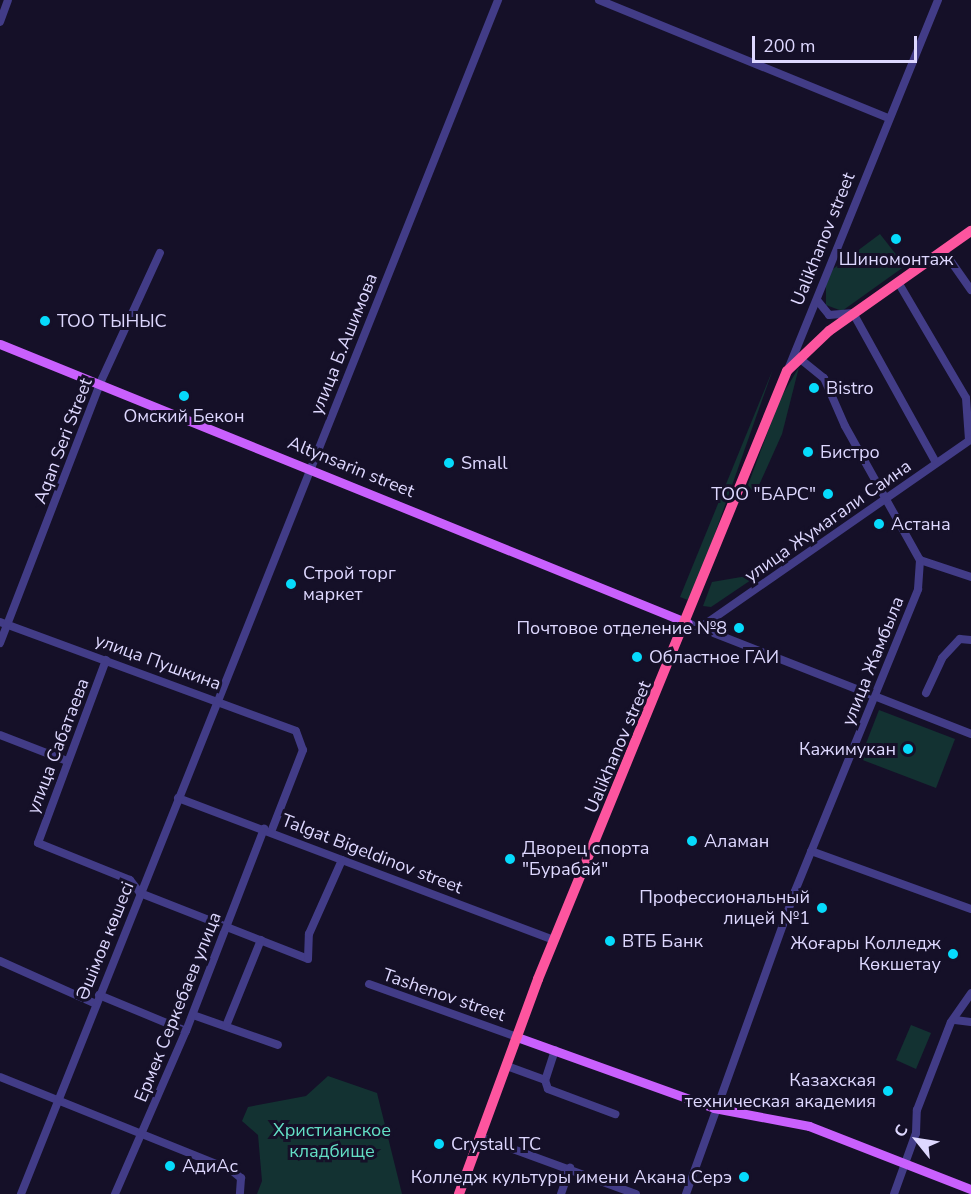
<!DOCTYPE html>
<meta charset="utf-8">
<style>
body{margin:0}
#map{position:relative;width:971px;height:1194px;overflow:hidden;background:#151028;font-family:"Nunito Sans",sans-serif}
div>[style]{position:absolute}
.green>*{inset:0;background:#133232}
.minor>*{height:8px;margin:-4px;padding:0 4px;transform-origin:4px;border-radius:4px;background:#423c87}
.major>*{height:9px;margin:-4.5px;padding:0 4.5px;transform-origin:4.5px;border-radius:4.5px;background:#c960fd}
.highway>*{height:10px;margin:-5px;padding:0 5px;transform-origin:5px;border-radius:5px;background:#fd559f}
.dots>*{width:16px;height:16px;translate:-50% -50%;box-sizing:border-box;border:3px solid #151028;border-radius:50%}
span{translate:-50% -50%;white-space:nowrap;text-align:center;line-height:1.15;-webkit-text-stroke:6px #151028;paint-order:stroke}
.street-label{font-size:18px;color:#ded8ff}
.poi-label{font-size:18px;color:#ded8ff}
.left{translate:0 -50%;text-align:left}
.right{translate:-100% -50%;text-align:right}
.park-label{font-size:18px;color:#63dfc5}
.north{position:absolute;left:887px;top:1110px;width:60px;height:60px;-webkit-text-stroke:4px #151028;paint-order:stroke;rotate:300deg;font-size:16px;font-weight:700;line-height:24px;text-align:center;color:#ded8ff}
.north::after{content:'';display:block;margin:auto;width:21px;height:27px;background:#ded8ff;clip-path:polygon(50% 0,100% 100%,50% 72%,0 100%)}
.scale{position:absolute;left:752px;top:36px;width:165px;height:27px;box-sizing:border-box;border:3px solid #ded8ff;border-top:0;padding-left:8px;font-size:18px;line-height:21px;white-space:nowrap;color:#ded8ff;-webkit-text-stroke:4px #151028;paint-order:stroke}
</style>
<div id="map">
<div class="green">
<i style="clip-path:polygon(880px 234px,905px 266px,842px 311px,826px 305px,826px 283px,833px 269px)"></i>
<i style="clip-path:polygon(799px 367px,782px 434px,755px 494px,748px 485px,780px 399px)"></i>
<i style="clip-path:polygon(773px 369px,706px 559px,688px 600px,680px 597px)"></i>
<i style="clip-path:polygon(747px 576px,751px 580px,711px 607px,703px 606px,712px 582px)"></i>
<i style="clip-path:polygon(879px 710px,955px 739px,936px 788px,860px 759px)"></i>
<i style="clip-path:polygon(911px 1025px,931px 1033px,916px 1069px,896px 1060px)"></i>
<i style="clip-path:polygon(328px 1076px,377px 1093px,402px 1194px,257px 1194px,262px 1181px,258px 1135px,242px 1121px,248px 1107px,306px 1096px)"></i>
</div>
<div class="minor">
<i style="left:599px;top:0;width:312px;rotate:22.2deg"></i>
<i style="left:0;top:22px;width:23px;rotate:-70deg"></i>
<i style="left:943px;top:250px;width:49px;rotate:55deg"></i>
<i style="left:898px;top:282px;width:134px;rotate:59.6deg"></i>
<i style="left:966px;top:398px;width:42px;rotate:85.9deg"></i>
<i style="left:817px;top:300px;width:19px;rotate:51deg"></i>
<i style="left:829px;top:315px;width:24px;rotate:-5deg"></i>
<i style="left:853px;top:313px;width:171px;rotate:61deg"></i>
<i style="left:799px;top:358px;width:32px;rotate:39deg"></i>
<i style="left:824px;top:378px;width:52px;rotate:66.4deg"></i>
<i style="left:845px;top:426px;width:154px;rotate:60.8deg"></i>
<i style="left:920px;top:560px;width:54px;rotate:18.4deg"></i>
<i style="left:789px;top:367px;width:396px;rotate:-67.9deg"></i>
<i style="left:0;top:622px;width:315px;rotate:20.2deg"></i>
<i style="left:296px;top:731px;width:20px;rotate:70deg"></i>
<i style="left:303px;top:750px;width:88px;rotate:111.3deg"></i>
<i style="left:688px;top:623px;width:304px;rotate:21.4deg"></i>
<i style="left:701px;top:627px;width:329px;rotate:-34.8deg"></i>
<i style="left:0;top:643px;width:281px;rotate:-68.9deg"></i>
<i style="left:101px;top:381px;width:141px;rotate:-65.3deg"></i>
<i style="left:106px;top:660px;width:195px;rotate:110.4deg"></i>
<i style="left:38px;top:843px;width:99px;rotate:21.9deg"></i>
<i style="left:130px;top:880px;width:16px;rotate:52deg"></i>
<i style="left:140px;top:893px;width:180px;rotate:21.4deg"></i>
<i style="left:926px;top:693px;width:38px;rotate:-65deg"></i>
<i style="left:942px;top:658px;width:26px;rotate:-47deg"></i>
<i style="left:960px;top:639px;width:11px;rotate:5deg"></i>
<i style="left:0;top:735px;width:72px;rotate:21.2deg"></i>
<i style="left:178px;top:798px;width:401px;rotate:20.7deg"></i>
<i style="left:811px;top:851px;width:170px;rotate:19.9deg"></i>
<i style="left:308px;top:959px;width:25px;rotate:-88deg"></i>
<i style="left:309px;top:934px;width:81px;rotate:-66deg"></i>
<i style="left:0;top:961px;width:105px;rotate:24.1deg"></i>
<i style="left:369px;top:984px;width:157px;rotate:19.7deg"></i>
<i style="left:99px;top:995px;width:94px;rotate:22.5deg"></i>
<i style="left:193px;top:1015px;width:90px;rotate:19.4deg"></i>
<i style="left:955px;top:1020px;width:16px;rotate:7deg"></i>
<i style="left:226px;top:1026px;width:93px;rotate:-67.9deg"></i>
<i style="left:555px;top:1050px;width:32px;rotate:108deg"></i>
<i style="left:545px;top:1080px;width:9px;rotate:72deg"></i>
<i style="left:548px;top:1089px;width:72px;rotate:20.5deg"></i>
<i style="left:507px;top:1066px;width:40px;rotate:20.2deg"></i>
<i style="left:0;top:1077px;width:249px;rotate:21.9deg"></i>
<i style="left:231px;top:1170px;width:13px;rotate:39deg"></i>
<i style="left:241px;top:1178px;width:16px;rotate:94deg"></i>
<i style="left:480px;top:1137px;width:166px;rotate:20.1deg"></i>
<i style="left:21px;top:1194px;width:1286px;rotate:-68.22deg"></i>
<i style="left:115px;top:1194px;width:178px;rotate:-66.5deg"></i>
<i style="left:186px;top:1031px;width:217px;rotate:-68.9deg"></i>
<i style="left:561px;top:1194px;width:28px;rotate:-71deg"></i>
<i style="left:686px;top:1194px;width:322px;rotate:-70.2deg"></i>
<i style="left:795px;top:891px;width:326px;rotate:-67.8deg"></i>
<i style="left:918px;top:589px;width:29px;rotate:-86deg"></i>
<i style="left:894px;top:1194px;width:65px;rotate:-70.2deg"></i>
<i style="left:916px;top:1133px;width:23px;rotate:-88deg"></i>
<i style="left:917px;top:1110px;width:94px;rotate:-68.9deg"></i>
<i style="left:951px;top:1022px;width:35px;rotate:-55deg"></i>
</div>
<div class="major">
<i style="left:0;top:344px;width:742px;rotate:22.07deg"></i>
<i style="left:517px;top:1037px;width:209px;rotate:19.8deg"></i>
<i style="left:714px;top:1108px;width:97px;rotate:10.7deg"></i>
<i style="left:809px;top:1126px;width:174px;rotate:21.3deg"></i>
</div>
<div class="highway">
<i style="left:459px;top:1194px;width:229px;rotate:-69.8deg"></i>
<i style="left:538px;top:979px;width:657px;rotate:-67.73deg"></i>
<i style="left:787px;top:371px;width:58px;rotate:-43.6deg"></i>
<i style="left:829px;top:331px;width:174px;rotate:-35.2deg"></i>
</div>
<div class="dots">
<i style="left:896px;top:239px;background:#06dbfc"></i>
<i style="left:45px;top:321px;background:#06dbfc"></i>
<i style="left:814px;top:388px;background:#06dbfc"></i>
<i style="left:184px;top:396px;background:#06dbfc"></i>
<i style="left:808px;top:452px;background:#06dbfc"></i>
<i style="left:449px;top:463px;background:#06dbfc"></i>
<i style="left:828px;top:494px;background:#06dbfc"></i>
<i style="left:879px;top:524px;background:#06dbfc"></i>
<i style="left:291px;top:584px;background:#06dbfc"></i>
<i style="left:739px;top:628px;background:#06dbfc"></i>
<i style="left:637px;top:657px;background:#06dbfc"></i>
<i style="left:908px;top:749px;background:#06dbfc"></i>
<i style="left:692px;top:841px;background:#06dbfc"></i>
<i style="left:510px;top:859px;background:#06dbfc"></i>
<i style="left:822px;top:908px;background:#06dbfc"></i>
<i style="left:610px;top:941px;background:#06dbfc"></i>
<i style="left:953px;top:954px;background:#06dbfc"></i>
<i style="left:888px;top:1091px;background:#06dbfc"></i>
<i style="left:439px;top:1144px;background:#06dbfc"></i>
<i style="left:170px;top:1166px;background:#06dbfc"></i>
<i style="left:744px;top:1177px;background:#06dbfc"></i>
</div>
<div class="street-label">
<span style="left:823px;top:239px;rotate:-68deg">Ualikhanov street</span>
<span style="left:344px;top:344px;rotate:-68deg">улица Б.Ашимова</span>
<span style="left:63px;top:441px;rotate:-69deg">Aqan Seri Street</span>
<span style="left:351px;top:467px;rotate:22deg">Altynsarin street</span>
<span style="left:828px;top:521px;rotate:-35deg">улица Жумагали Саина</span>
<span style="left:873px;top:661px;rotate:-68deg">улица Жамбыла</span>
<span style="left:158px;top:662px;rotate:20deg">улица Пушкина</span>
<span style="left:58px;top:746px;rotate:-69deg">улица Сабатаева</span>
<span style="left:618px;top:747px;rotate:-67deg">Ualikhanov street</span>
<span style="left:372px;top:854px;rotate:21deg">Talgat Bigeldinov street</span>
<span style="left:105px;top:941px;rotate:-68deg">Әшімов көшесі</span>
<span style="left:444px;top:995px;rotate:19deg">Tashenov street</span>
<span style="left:178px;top:1007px;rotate:-68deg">Ермек Серкебаев улица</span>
</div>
<div class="poi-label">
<span style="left:896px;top:259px">Шиномонтаж</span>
<span class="left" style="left:57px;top:321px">ТОО ТЫНЫС</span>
<span class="left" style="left:826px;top:388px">Bistro</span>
<span style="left:184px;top:416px">Омский Бекон</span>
<span class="left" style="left:820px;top:452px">Бистро</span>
<span class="left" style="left:461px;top:463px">Small</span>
<span class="right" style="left:816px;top:494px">ТОО "БАРС"</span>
<span class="left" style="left:891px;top:524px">Астана</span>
<span class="left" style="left:303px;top:584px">Строй торг<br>маркет</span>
<span class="right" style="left:727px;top:628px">Почтовое отделение №8</span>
<span class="left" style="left:649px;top:657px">Областное ГАИ</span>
<span class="right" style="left:896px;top:749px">Кажимукан</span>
<span class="left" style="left:704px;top:841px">Аламан</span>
<span class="left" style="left:522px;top:859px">Дворец спорта<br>"Бурабай"</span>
<span class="right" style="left:810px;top:908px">Профессиональный<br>лицей №1</span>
<span class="left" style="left:622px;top:941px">ВТБ Банк</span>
<span class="right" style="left:941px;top:954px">Жоғары Колледж<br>Көкшетау</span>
<span class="right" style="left:876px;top:1091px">Казахская<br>техническая академия</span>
<span class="left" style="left:451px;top:1144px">Crystall TC</span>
<span class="left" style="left:182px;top:1166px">АдиАс</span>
<span class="right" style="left:732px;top:1177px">Колледж культуры имени Акана Серэ</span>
</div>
<div class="park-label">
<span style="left:332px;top:1141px">Христианское<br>кладбище</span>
</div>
<div class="north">С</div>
<div class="scale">200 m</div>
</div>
